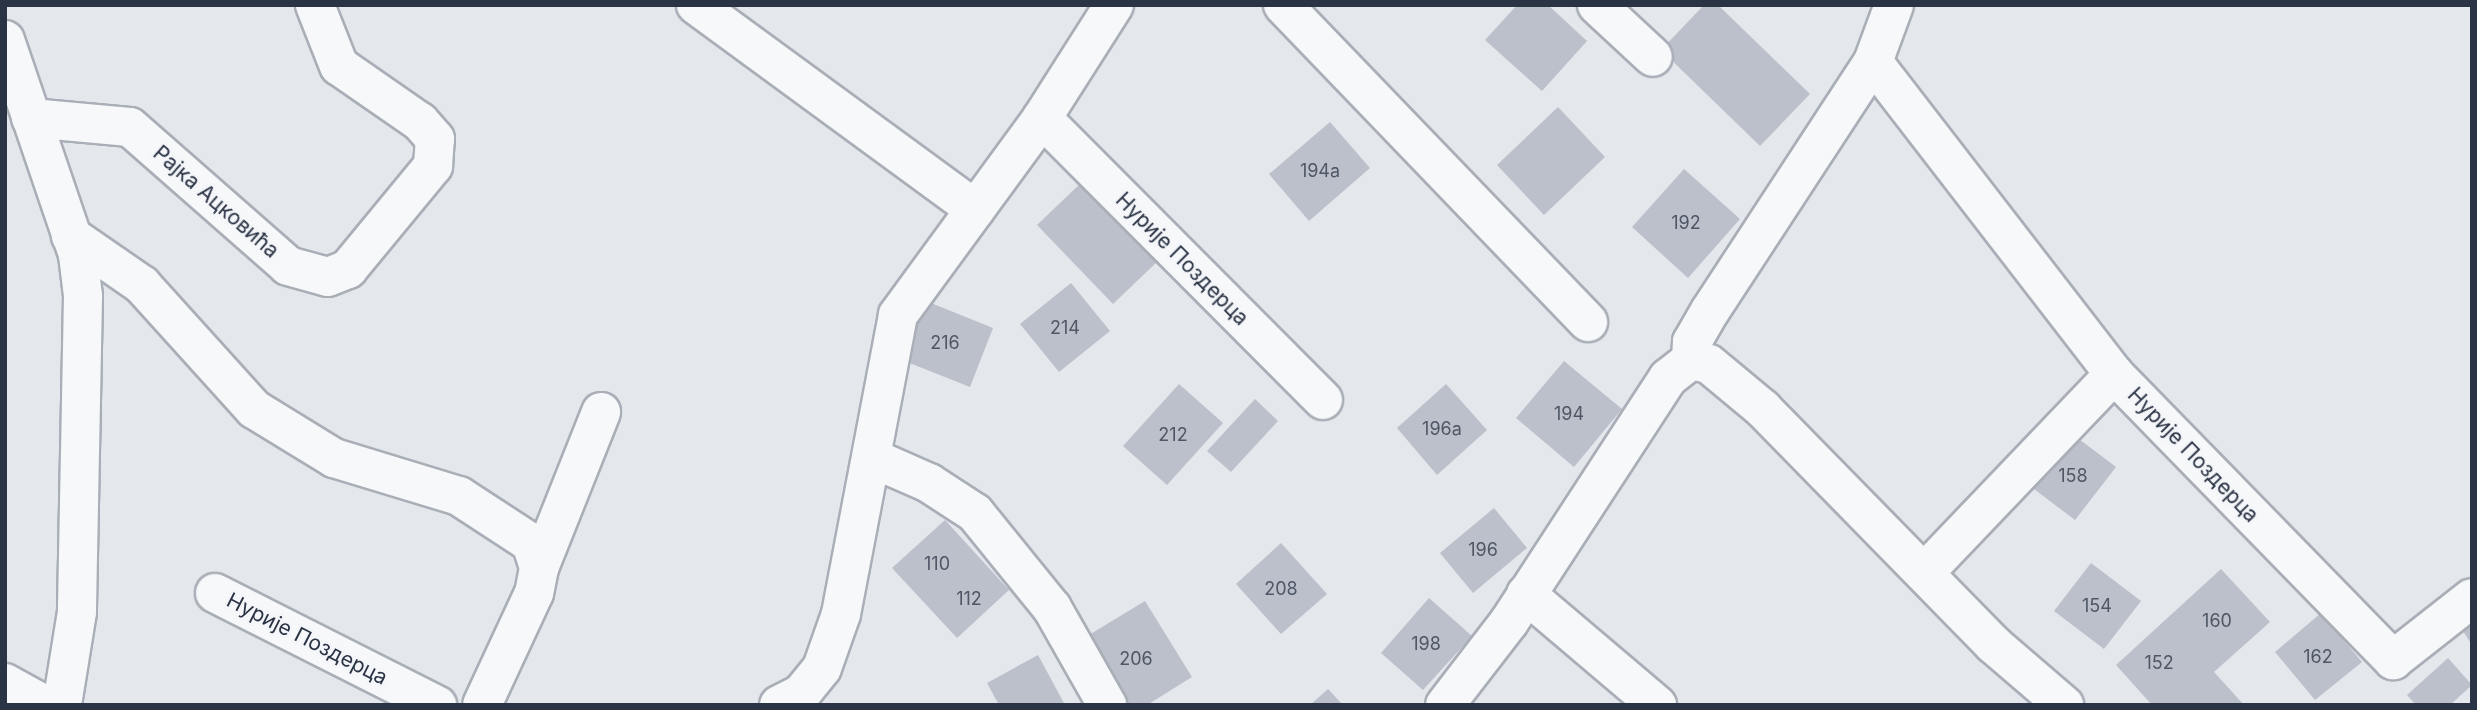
<!DOCTYPE html>
<meta charset="utf-8">
<style>
body{margin:0}
#map{position:relative;width:2477px;height:710px;overflow:hidden;background:#e4e7ec;font-family:Inter,sans-serif}
div>[style]{position:absolute}
.building>*{inset:0;background:#bbc0ca}
.roads{filter:drop-shadow(2px 0 #a9aeb7) drop-shadow(-2px 0 #a9aeb7) drop-shadow(0 2px #a9aeb7) drop-shadow(0 -2px #a9aeb7)}
.minor>*{height:38px;margin:-19px;padding:0 19px;transform-origin:19px;border-radius:19px;background:#f7f8fa}
span{translate:-50% -50%;white-space:nowrap;text-align:center;line-height:1.15;-webkit-text-stroke:6px #f4f6f9;paint-order:stroke}
.number-label{font-size:18px;color:#4f5766}
.number-label span{-webkit-text-stroke-width:0}
.street-label{font-size:21px;color:#2b3445}
.frame{position:absolute;inset:0;border:7px solid #2b3445;pointer-events:none}
</style>
<div id="map">
<div class="building">
<i style="clip-path:polygon(1517px 5px,1548px 5px,1587px 41px,1542px 91px,1485px 40px)"></i>
<i style="clip-path:polygon(1704px 5px,1718px 5px,1810px 94px,1760px 146px,1661px 50px)"></i>
<i style="clip-path:polygon(1558px 107px,1605px 157px,1544px 215px,1497px 165px)"></i>
<i style="clip-path:polygon(1330px 122px,1370px 168px,1309px 221px,1269px 174px)"></i>
<i style="clip-path:polygon(1684px 169px,1740px 219px,1688px 278px,1632px 227px)"></i>
<i style="clip-path:polygon(1083px 181px,1159px 260px,1113px 304px,1037px 225px)"></i>
<i style="clip-path:polygon(1071px 283px,1110px 331px,1059px 372px,1020px 324px)"></i>
<i style="clip-path:polygon(921px 299px,993px 328px,970px 387px,897px 358px)"></i>
<i style="clip-path:polygon(1564px 361px,1622px 409px,1574px 467px,1516px 418px)"></i>
<i style="clip-path:polygon(1179px 384px,1223px 423px,1167px 485px,1123px 446px)"></i>
<i style="clip-path:polygon(1446px 384px,1487px 430px,1437px 475px,1397px 428px)"></i>
<i style="clip-path:polygon(1255px 399px,1278px 421px,1231px 472px,1207px 451px)"></i>
<i style="clip-path:polygon(2071px 433px,2116px 467px,2075px 520px,2030px 486px)"></i>
<i style="clip-path:polygon(1494px 508px,1527px 548px,1473px 593px,1440px 553px)"></i>
<i style="clip-path:polygon(945px 520px,1009px 590px,957px 638px,892px 568px)"></i>
<i style="clip-path:polygon(1281px 543px,1327px 594px,1281px 634px,1236px 584px)"></i>
<i style="clip-path:polygon(2091px 563px,2141px 601px,2104px 649px,2054px 611px)"></i>
<i style="clip-path:polygon(2221px 569px,2270px 622px,2214px 672px,2244px 705px,2152px 705px,2116px 665px)"></i>
<i style="clip-path:polygon(1429px 598px,1472px 636px,1423px 690px,1381px 653px)"></i>
<i style="clip-path:polygon(1145px 601px,1192px 677px,1147px 705px,1119px 705px,1079px 641px)"></i>
<i style="clip-path:polygon(2321px 613px,2362px 662px,2315px 700px,2275px 652px)"></i>
<i style="clip-path:polygon(2472px 617px,2472px 645px,2459px 625px)"></i>
<i style="clip-path:polygon(1038px 655px,1065px 705px,999px 705px,987px 683px)"></i>
<i style="clip-path:polygon(2448px 658px,2472px 685px,2450px 705px,2416px 705px,2407px 695px)"></i>
<i style="clip-path:polygon(1328px 689px,1343px 705px,1310px 705px)"></i>
</div>
<div class="roads">
<div class="minor">
<i style="left:696px;top:5px;width:346px;rotate:36.2deg"></i>
<i style="left:1283px;top:5px;width:440px;rotate:46.1deg"></i>
<i style="left:1597px;top:5px;width:76px;rotate:42.9deg"></i>
<i style="left:5px;top:40px;width:227px;rotate:71.2deg"></i>
<i style="left:78px;top:255px;width:41px;rotate:83deg"></i>
<i style="left:83px;top:296px;width:316px;rotate:91.1deg"></i>
<i style="left:77px;top:612px;width:94px;rotate:99.2deg"></i>
<i style="left:1873px;top:62px;width:394px;rotate:52.3deg"></i>
<i style="left:31px;top:118px;width:99px;rotate:5.2deg"></i>
<i style="left:130px;top:127px;width:210px;rotate:41.3deg"></i>
<i style="left:288px;top:266px;width:41px;rotate:15.4deg"></i>
<i style="left:328px;top:277px;width:22px;rotate:-22deg"></i>
<i style="left:348px;top:269px;width:134px;rotate:-50.5deg"></i>
<i style="left:433px;top:166px;width:27px;rotate:-86deg"></i>
<i style="left:435px;top:139px;width:23px;rotate:-131deg"></i>
<i style="left:420px;top:122px;width:98px;rotate:-145.3deg"></i>
<i style="left:339px;top:66px;width:66px;rotate:-111.5deg"></i>
<i style="left:1042px;top:118px;width:398px;rotate:45.1deg"></i>
<i style="left:71px;top:236px;width:86px;rotate:34.6deg"></i>
<i style="left:142px;top:285px;width:167px;rotate:47.9deg"></i>
<i style="left:254px;top:409px;width:94px;rotate:31.5deg"></i>
<i style="left:334px;top:458px;width:131px;rotate:16.9deg"></i>
<i style="left:459px;top:496px;width:86px;rotate:33.1deg"></i>
<i style="left:531px;top:543px;width:26px;rotate:72deg"></i>
<i style="left:539px;top:568px;width:25px;rotate:101deg"></i>
<i style="left:534px;top:593px;width:123px;rotate:114.9deg"></i>
<i style="left:1691px;top:360px;width:18px;rotate:-87deg"></i>
<i style="left:1692px;top:342px;width:36px;rotate:-60deg"></i>
<i style="left:1710px;top:311px;width:298px;rotate:-56.8deg"></i>
<i style="left:1873px;top:62px;width:61px;rotate:-69.8deg"></i>
<i style="left:872px;top:458px;width:62px;rotate:23.7deg"></i>
<i style="left:929px;top:483px;width:55px;rotate:33.1deg"></i>
<i style="left:975px;top:513px;width:122px;rotate:51deg"></i>
<i style="left:1052px;top:608px;width:112px;rotate:60.4deg"></i>
<i style="left:539px;top:568px;width:168px;rotate:-68.3deg"></i>
<i style="left:1925px;top:572px;width:274px;rotate:-46.3deg"></i>
<i style="left:2114px;top:374px;width:400px;rotate:45.7deg"></i>
<i style="left:2393px;top:660px;width:100px;rotate:-38.1deg"></i>
<i style="left:215px;top:593px;width:249px;rotate:26.8deg"></i>
<i style="left:1526px;top:594px;width:172px;rotate:40.3deg"></i>
<i style="left:5px;top:683px;width:46px;rotate:28.8deg"></i>
<i style="left:779px;top:705px;width:25px;rotate:-27deg"></i>
<i style="left:801px;top:694px;width:33px;rotate:-51deg"></i>
<i style="left:822px;top:668px;width:57px;rotate:-70.6deg"></i>
<i style="left:841px;top:614px;width:304px;rotate:-79.2deg"></i>
<i style="left:898px;top:315px;width:244px;rotate:-53.8deg"></i>
<i style="left:1042px;top:118px;width:134px;rotate:-57.5deg"></i>
<i style="left:1445px;top:705px;width:105px;rotate:-52.4deg"></i>
<i style="left:1509px;top:622px;width:291px;rotate:-56.9deg"></i>
<i style="left:1668px;top:378px;width:29px;rotate:-38deg"></i>
<i style="left:1691px;top:360px;width:18px;rotate:13deg"></i>
<i style="left:1709px;top:364px;width:70px;rotate:39.8deg"></i>
<i style="left:1763px;top:409px;width:329px;rotate:45.6deg"></i>
<i style="left:1993px;top:644px;width:94px;rotate:40.7deg"></i>
</div>
</div>
<div class="number-label">
<span style="left:1320px;top:171px">194a</span>
<span style="left:1686px;top:223px">192</span>
<span style="left:1065px;top:328px">214</span>
<span style="left:945px;top:343px">216</span>
<span style="left:1569px;top:414px">194</span>
<span style="left:1442px;top:429px">196a</span>
<span style="left:1173px;top:435px">212</span>
<span style="left:2073px;top:476px">158</span>
<span style="left:1483px;top:550px">196</span>
<span style="left:937px;top:564px">110</span>
<span style="left:1281px;top:589px">208</span>
<span style="left:969px;top:599px">112</span>
<span style="left:2097px;top:606px">154</span>
<span style="left:2217px;top:621px">160</span>
<span style="left:1426px;top:644px">198</span>
<span style="left:2318px;top:657px">162</span>
<span style="left:1136px;top:659px">206</span>
<span style="left:2159px;top:663px">152</span>
</div>
<div class="street-label">
<span style="left:216px;top:202px;rotate:41deg">Рајка Ацковића</span>
<span style="left:1182px;top:259px;rotate:45deg">Нурије Поздерца</span>
<span style="left:2193px;top:455px;rotate:46deg">Нурије Поздерца</span>
<span style="left:307px;top:639px;rotate:27deg">Нурије Поздерца</span>
</div>
<div class="frame"></div>
</div>
